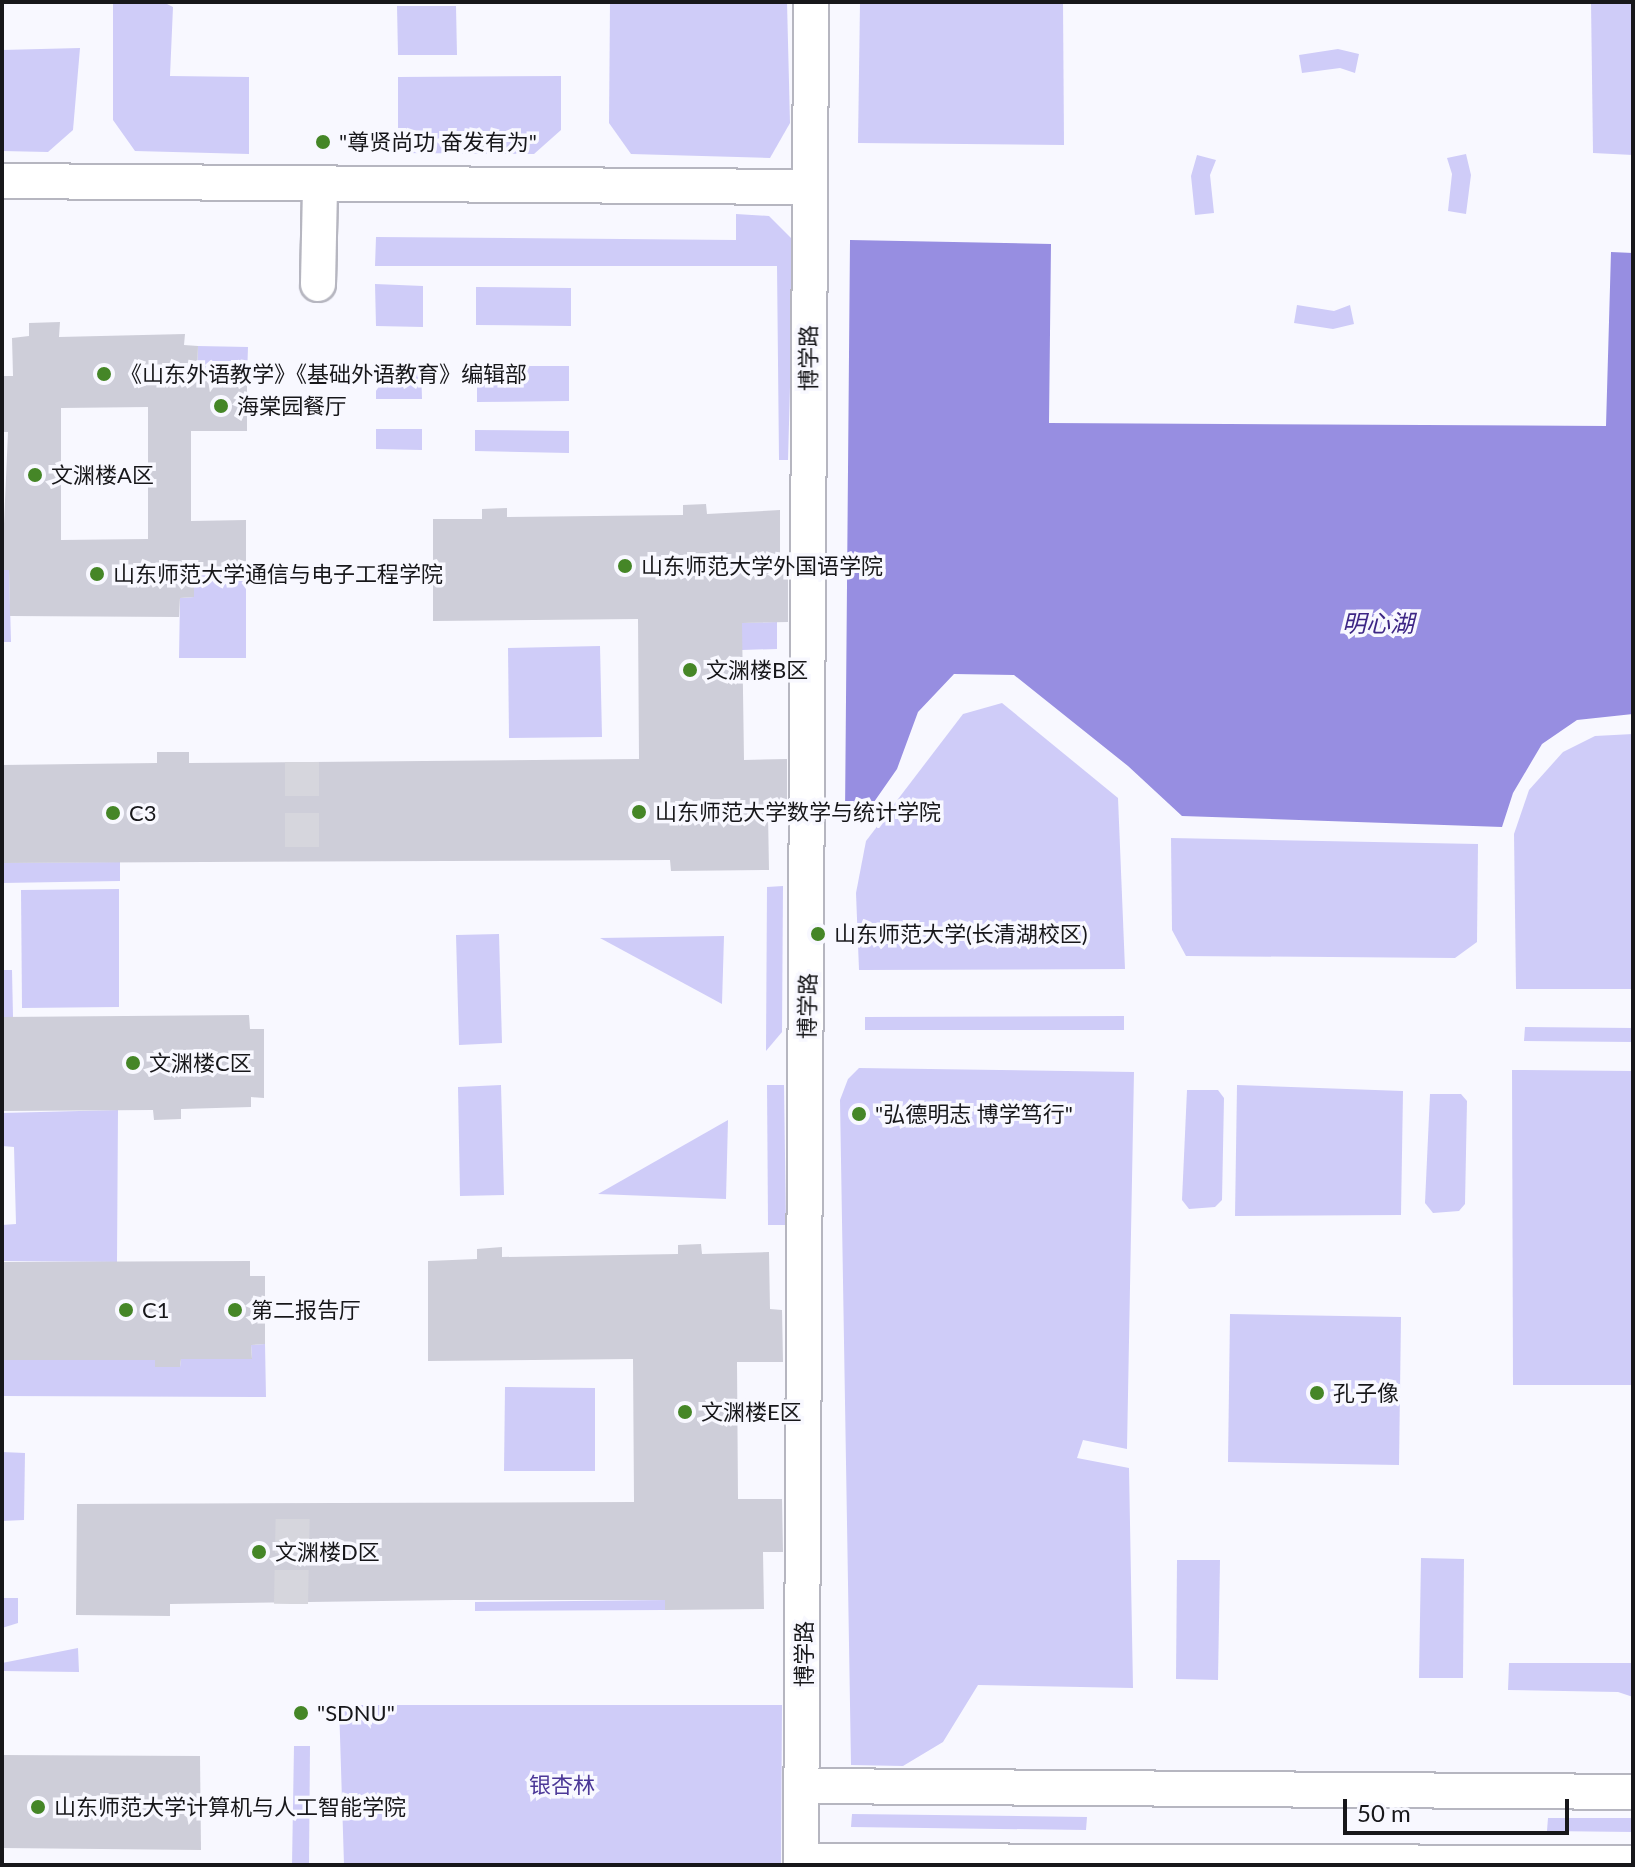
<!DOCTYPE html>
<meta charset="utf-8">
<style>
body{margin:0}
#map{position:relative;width:1635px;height:1867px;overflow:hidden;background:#f8f8ff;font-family:Lato,"Noto Sans SC",sans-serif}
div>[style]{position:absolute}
.green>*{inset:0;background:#cfccf8}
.water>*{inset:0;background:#978ee1}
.building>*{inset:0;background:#ceced9}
.street-tunnel>*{height:34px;margin-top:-17px;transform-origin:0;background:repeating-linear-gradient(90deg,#d6d6dd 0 34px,transparent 0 51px)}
.roads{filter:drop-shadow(2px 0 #b6b6c0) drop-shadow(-2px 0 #b6b6c0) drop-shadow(0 2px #b6b6c0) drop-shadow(0 -2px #b6b6c0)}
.street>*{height:34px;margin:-17px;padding:0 17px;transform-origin:17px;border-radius:17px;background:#fff}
.dots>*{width:22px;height:22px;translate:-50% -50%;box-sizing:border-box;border:4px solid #f8f8ff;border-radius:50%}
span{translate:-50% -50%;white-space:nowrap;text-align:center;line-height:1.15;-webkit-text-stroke:7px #f8f8ff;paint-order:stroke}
.poi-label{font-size:22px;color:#17171a}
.left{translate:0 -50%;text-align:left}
.street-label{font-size:22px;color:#17171a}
.park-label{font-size:22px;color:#4b3797}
.water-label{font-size:24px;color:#3d2685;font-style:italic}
.frame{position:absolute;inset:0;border:4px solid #17171a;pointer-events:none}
.scale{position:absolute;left:1343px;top:1799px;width:226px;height:36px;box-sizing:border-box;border:4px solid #17171a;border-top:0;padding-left:10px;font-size:24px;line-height:28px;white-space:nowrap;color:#17171a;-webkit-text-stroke:6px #f8f8ff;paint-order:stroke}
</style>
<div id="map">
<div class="green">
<i style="clip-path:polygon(113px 2px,163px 2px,173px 7px,170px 76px,249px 77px,249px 154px,135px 151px,113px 120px)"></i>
<i style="clip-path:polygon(610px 2px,787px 2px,790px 123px,770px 158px,631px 154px,609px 123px)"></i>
<i style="clip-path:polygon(860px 2px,1063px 2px,1064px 145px,858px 143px)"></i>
<i style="clip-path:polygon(1591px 2px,1633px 2px,1633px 155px,1593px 153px)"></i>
<i style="clip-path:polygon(397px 6px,456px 6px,457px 55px,398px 55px)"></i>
<i style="clip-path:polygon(80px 48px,73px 130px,48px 152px,2px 151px,2px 50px)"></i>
<i style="clip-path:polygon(1338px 49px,1359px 54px,1355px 73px,1340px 68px,1302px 73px,1299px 55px)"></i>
<i style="clip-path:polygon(561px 76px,561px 130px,534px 154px,398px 153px,398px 77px)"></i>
<i style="clip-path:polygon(1466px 154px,1471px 175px,1466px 214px,1448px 211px,1452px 174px,1447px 158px)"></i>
<i style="clip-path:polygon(1197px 155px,1216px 160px,1210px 175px,1214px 213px,1195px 215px,1191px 176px)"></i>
<i style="clip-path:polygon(736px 214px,769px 216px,794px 241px,788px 460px,779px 460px,777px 266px,375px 266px,376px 237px,736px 240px)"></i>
<i style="clip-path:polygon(375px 284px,423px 286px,423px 327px,376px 326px)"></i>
<i style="clip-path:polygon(476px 287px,571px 288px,571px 326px,476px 325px)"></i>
<i style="clip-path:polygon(1297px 305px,1334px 311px,1350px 305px,1354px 324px,1333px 329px,1294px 323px)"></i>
<i style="clip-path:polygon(198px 346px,248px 347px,247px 377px,197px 377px)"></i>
<i style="clip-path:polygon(376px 365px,421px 365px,422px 399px,376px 399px)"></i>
<i style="clip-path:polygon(477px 366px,569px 366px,569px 401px,477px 402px)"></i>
<i style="clip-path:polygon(376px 429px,422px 429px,422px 450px,376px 449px)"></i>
<i style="clip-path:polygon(475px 430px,569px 431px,569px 453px,475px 451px)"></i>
<i style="clip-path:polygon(2px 570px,9px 570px,11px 642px,2px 642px)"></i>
<i style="clip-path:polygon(246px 572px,246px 658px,179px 658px,180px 598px,194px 597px,194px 575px)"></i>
<i style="clip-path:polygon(777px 622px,777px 649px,742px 650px,742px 623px)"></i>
<i style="clip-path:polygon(600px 646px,602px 737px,509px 738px,508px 648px)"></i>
<i style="clip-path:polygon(1002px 703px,1118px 798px,1125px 969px,859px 970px,856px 893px,866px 841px,963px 714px)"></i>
<i style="clip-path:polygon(1633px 734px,1633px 989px,1516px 989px,1514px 834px,1529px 790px,1563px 752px,1595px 736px)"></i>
<i style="clip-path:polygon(1171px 838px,1478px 844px,1477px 942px,1455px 958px,1186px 956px,1172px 930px)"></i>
<i style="clip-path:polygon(120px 862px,120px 881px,2px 883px,2px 863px)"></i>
<i style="clip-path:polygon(783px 886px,782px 1032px,766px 1051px,767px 887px)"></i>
<i style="clip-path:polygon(119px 889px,119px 1007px,22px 1008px,21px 890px)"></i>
<i style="clip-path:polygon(499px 934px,502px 1043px,459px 1045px,456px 935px)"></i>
<i style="clip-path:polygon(724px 936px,722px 1004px,600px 938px)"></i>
<i style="clip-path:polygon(2px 970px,12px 970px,13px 1017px,2px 1017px)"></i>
<i style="clip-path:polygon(1124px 1016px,1124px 1030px,865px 1030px,865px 1017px)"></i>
<i style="clip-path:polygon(1525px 1027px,1633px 1028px,1633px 1042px,1524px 1041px)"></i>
<i style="clip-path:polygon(859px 1068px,1134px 1072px,1127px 1449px,1083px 1440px,1077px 1458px,1129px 1468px,1133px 1688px,978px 1685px,943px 1742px,903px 1766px,851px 1765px,840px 1100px,848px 1079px)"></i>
<i style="clip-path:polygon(1512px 1070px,1633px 1071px,1633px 1385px,1513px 1385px)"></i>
<i style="clip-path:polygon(501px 1085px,504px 1195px,460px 1196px,458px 1087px)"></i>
<i style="clip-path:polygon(767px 1085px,784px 1085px,786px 1225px,768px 1225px)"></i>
<i style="clip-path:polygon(1237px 1085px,1403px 1091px,1401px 1215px,1235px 1216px)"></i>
<i style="clip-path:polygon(1187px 1090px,1218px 1090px,1224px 1098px,1222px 1200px,1215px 1207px,1189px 1209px,1182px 1200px)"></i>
<i style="clip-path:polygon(1430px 1094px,1461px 1094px,1467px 1101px,1465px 1204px,1459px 1211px,1433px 1213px,1425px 1203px)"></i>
<i style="clip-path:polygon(118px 1110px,117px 1262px,2px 1261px,2px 1225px,16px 1224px,14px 1147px,2px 1146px,2px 1113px)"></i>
<i style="clip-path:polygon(728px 1120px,726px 1199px,598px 1194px)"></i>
<i style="clip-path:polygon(1230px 1314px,1401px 1317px,1399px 1465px,1228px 1462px)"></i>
<i style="clip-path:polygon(265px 1344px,266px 1397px,2px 1396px,2px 1360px,155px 1360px,155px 1367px,180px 1367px,181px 1359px,252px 1358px,251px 1345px)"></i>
<i style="clip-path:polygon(505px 1387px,595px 1388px,595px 1471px,504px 1471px)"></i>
<i style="clip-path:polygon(2px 1452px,25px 1453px,24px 1520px,2px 1521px)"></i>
<i style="clip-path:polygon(1421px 1558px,1464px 1559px,1463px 1678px,1419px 1678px)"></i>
<i style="clip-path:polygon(1177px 1560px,1220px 1560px,1218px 1680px,1176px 1679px)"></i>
<i style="clip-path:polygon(2px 1598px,18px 1598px,18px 1623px,2px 1628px)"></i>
<i style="clip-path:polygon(665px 1600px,665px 1610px,475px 1611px,475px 1602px)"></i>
<i style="clip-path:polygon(78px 1648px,79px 1672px,2px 1671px,2px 1663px)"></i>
<i style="clip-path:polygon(1509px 1663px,1633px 1663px,1633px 1697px,1618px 1692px,1508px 1690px)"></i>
<i style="clip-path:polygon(339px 1705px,782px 1705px,781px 1865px,344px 1865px)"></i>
<i style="clip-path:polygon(294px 1746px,310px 1746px,309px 1865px,292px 1865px)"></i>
<i style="clip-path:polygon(852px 1814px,1087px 1817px,1086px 1830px,851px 1827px)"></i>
<i style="clip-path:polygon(1548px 1818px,1633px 1818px,1633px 1832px,1547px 1831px)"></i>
</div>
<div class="water">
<i style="clip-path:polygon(850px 240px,1051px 244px,1049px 423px,1606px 426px,1611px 252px,1633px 253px,1633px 714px,1577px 720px,1542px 744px,1513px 793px,1502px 827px,1182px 816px,1128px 766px,1014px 675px,954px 674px,918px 712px,897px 769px,874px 802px,845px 815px)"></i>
</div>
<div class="building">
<i style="clip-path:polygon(evenodd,60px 322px,59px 337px,185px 334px,184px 345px,198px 346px,197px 377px,247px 377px,247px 431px,191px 431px,191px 521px,246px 520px,246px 572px,194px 575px,194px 597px,180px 598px,179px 617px,10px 616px,9px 570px,2px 570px,8px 432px,2px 432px,2px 376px,13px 376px,12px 338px,29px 336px,29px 323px,60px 322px,148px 407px,148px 539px,61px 540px,61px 408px,148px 407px)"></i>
<i style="clip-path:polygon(706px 504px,707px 514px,780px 510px,780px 569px,788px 569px,788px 622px,742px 623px,744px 760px,787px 759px,787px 813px,768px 813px,769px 870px,671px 871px,670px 860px,2px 863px,2px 765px,157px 763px,157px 752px,189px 752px,189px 763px,639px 759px,638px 619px,433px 621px,433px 519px,482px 519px,482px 509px,507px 508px,507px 517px,683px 515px,683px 505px)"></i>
<i style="clip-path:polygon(249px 1015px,250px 1029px,264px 1029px,264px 1098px,251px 1097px,251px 1107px,181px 1109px,181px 1119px,154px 1120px,153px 1110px,2px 1111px,2px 1017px)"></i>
<i style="clip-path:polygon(701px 1244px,702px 1254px,769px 1252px,770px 1309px,782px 1310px,783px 1362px,737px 1362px,738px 1499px,782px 1499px,783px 1552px,763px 1552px,764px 1609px,665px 1610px,665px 1600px,455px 1600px,170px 1604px,170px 1616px,76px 1615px,77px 1504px,634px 1502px,633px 1359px,428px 1361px,428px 1261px,477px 1259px,477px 1249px,502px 1247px,502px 1257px,678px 1254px,678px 1245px)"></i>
<i style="clip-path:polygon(250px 1261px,250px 1276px,265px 1276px,265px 1344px,251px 1345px,252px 1359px,181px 1359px,180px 1367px,155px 1367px,155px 1360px,2px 1360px,2px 1262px)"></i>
<i style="clip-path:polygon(2px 1755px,200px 1756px,201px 1850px,2px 1848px)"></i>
</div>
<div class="street-tunnel">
<i style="left:302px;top:762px;width:99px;rotate:90deg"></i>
<i style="left:291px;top:1604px;width:100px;rotate:-88.9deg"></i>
</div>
<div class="roads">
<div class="street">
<i style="left:2px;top:181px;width:807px;rotate:0.43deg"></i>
<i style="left:318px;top:284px;width:99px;rotate:-88.8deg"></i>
<i style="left:804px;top:1786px;width:829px;rotate:0.41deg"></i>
<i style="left:801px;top:1861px;width:832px;rotate:0.14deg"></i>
<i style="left:801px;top:1865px;width:1863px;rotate:-89.69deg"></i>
</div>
</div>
<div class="dots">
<i style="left:323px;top:142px;background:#458627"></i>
<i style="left:104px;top:374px;background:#458627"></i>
<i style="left:221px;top:406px;background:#458627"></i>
<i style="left:35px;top:475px;background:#458627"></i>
<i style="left:625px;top:566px;background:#458627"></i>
<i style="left:97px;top:574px;background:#458627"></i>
<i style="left:690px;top:670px;background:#458627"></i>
<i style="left:639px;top:812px;background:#458627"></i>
<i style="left:113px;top:813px;background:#458627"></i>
<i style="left:818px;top:934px;background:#458627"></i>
<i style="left:133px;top:1063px;background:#458627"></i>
<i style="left:859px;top:1114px;background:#458627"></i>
<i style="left:126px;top:1310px;background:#458627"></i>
<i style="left:235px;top:1310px;background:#458627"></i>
<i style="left:1317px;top:1393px;background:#458627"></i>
<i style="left:685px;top:1412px;background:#458627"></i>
<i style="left:259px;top:1552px;background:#458627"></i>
<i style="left:301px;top:1713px;background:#458627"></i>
<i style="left:38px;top:1807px;background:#458627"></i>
</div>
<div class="poi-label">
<span class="left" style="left:339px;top:142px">"尊贤尚功 奋发有为"</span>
<span class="left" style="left:120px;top:374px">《山东外语教学》《基础外语教育》编辑部</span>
<span class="left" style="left:237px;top:406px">海棠园餐厅</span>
<span class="left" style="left:51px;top:475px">文渊楼A区</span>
<span class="left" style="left:641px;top:566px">山东师范大学外国语学院</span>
<span class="left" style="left:113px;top:574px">山东师范大学通信与电子工程学院</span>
<span class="left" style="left:706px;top:670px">文渊楼B区</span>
<span class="left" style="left:655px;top:812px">山东师范大学数学与统计学院</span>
<span class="left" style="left:129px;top:813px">C3</span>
<span class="left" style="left:834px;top:934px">山东师范大学(长清湖校区)</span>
<span class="left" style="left:149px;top:1063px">文渊楼C区</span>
<span class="left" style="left:875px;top:1114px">"弘德明志 博学笃行"</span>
<span class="left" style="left:142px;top:1310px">C1</span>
<span class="left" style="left:251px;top:1310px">第二报告厅</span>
<span class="left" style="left:1333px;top:1393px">孔子像</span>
<span class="left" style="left:701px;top:1412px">文渊楼E区</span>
<span class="left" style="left:275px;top:1552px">文渊楼D区</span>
<span class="left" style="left:317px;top:1713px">"SDNU"</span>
<span class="left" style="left:54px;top:1807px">山东师范大学计算机与人工智能学院</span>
</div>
<div class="street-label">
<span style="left:808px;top:358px;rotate:-90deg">博学路</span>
<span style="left:807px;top:1006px;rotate:-89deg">博学路</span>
<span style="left:804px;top:1654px;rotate:-90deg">博学路</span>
</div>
<div class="park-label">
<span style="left:562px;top:1785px">银杏林</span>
</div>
<div class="water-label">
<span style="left:1378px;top:623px">明心湖</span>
</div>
<div class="frame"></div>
<div class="scale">50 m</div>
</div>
